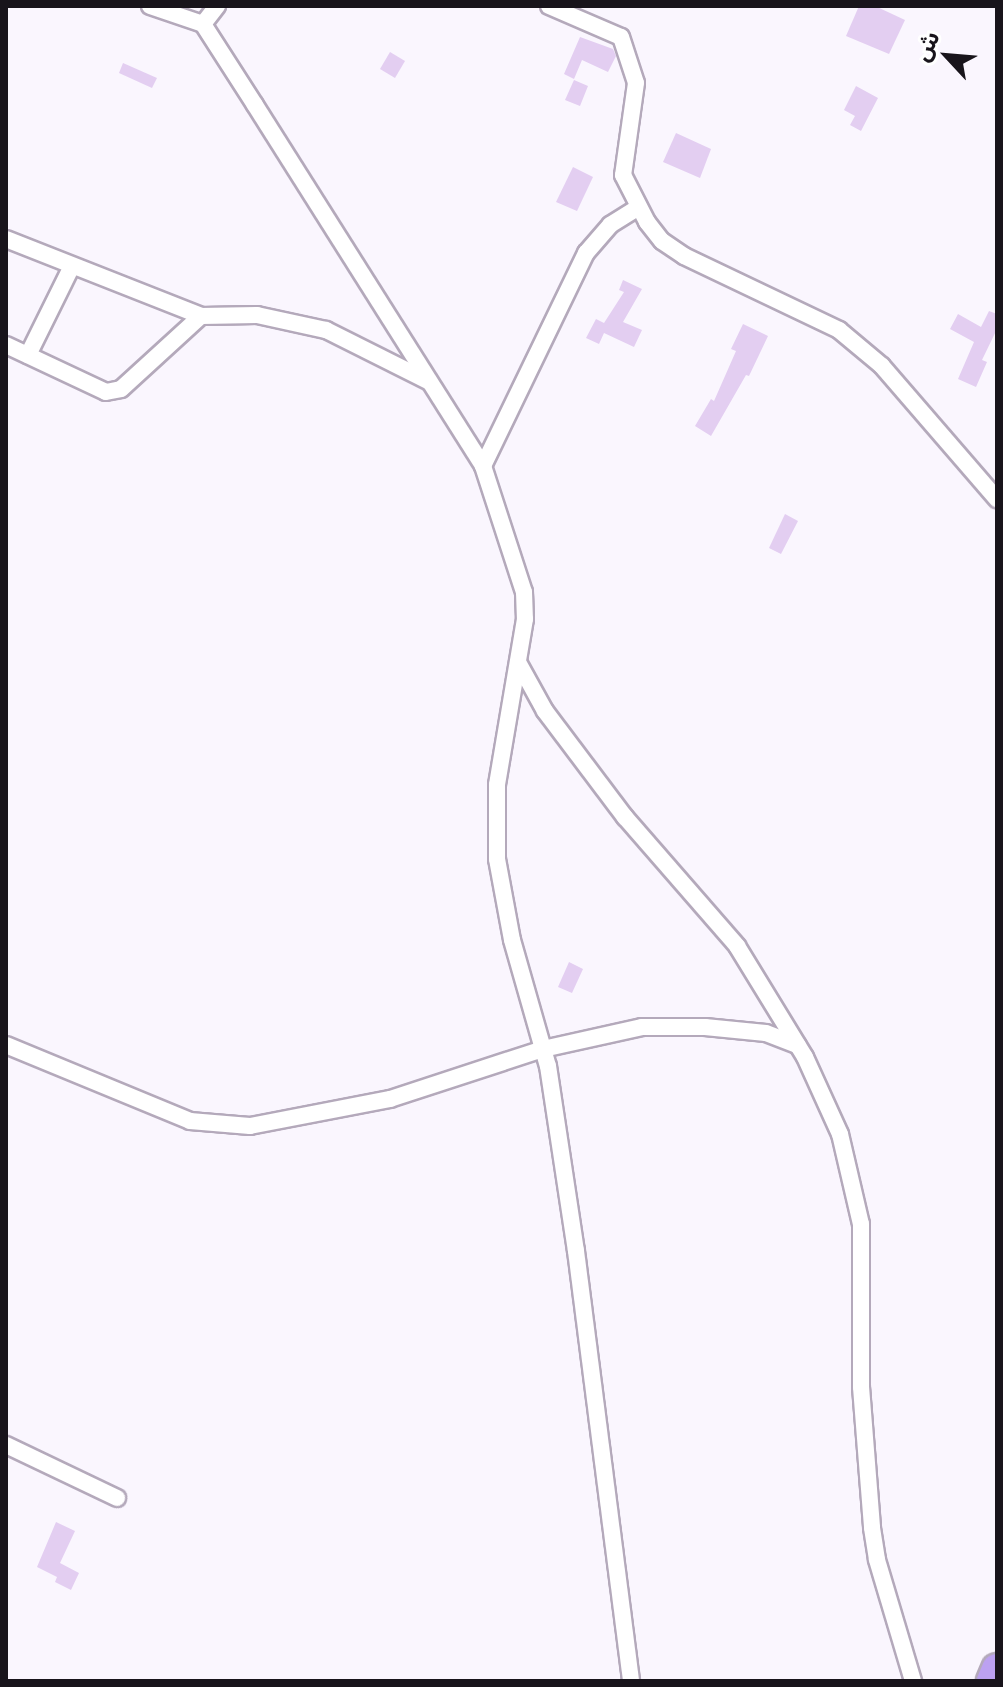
<!DOCTYPE html>
<meta charset="utf-8">
<style>
body{margin:0}
#map{position:relative;width:1003px;height:1687px;overflow:hidden;background:#faf6fe;font-family:"Noto Serif","Noto Sans Arabic",serif}
div>[style]{position:absolute}
.building>*{inset:0;background:#e3cef1}
.roads{filter:drop-shadow(2px 0 #b4a9bb) drop-shadow(-2px 0 #b4a9bb) drop-shadow(0 2px #b4a9bb) drop-shadow(0 -2px #b4a9bb)}
.street>*{height:16px;margin:-8px;padding:0 8px;transform-origin:8px;border-radius:8px;background:#fff}
.highway>*{height:30px;margin:-15px;padding:0 15px;transform-origin:15px;border-radius:15px;background:#bca1f1}
span{translate:-50% -50%;white-space:nowrap;text-align:center;line-height:1.15;-webkit-text-stroke:7px #fff;paint-order:stroke}
.frame{position:absolute;inset:0;border:8px solid #18141b;pointer-events:none}
.north{position:absolute;left:907px;top:16px;width:80px;height:80px;-webkit-text-stroke:6px #fff;paint-order:stroke;rotate:296deg;font-size:22px;font-weight:700;line-height:32px;text-align:center;color:#18141b}
.north::after{content:'';display:block;margin:auto;width:28px;height:36px;background:#18141b;clip-path:polygon(50% 0,100% 100%,50% 72%,0 100%)}
</style>
<div id="map">
<div class="building">
<i style="clip-path:polygon(859px 6px,875px 6px,905px 20px,889px 54px,846px 36px)"></i>
<i style="clip-path:polygon(580px 37px,613px 49px,616px 56px,608px 72px,582px 60px,574px 79px,564px 74px)"></i>
<i style="clip-path:polygon(390px 52px,405px 61px,395px 78px,380px 69px)"></i>
<i style="clip-path:polygon(123px 63px,157px 78px,152px 88px,119px 73px)"></i>
<i style="clip-path:polygon(574px 80px,588px 86px,580px 106px,565px 100px)"></i>
<i style="clip-path:polygon(856px 86px,878px 98px,861px 131px,850px 125px,855px 116px,844px 110px)"></i>
<i style="clip-path:polygon(676px 133px,711px 149px,700px 178px,663px 162px)"></i>
<i style="clip-path:polygon(573px 167px,593px 177px,577px 211px,556px 202px)"></i>
<i style="clip-path:polygon(623px 280px,642px 289px,623px 322px,642px 330px,634px 347px,604px 333px,599px 344px,586px 338px,596px 319px,604px 323px,624px 292px,619px 290px)"></i>
<i style="clip-path:polygon(989px 311px,997px 314px,997px 329px,982px 360px,987px 362px,976px 387px,958px 379px,974px 342px,950px 329px,958px 314px,981px 327px)"></i>
<i style="clip-path:polygon(743px 324px,768px 336px,749px 376px,746px 375px,711px 436px,695px 426px,711px 399px,714px 401px,736px 351px,731px 349px)"></i>
<i style="clip-path:polygon(785px 514px,798px 521px,781px 554px,769px 548px)"></i>
<i style="clip-path:polygon(569px 962px,583px 969px,572px 993px,558px 987px)"></i>
<i style="clip-path:polygon(56px 1522px,75px 1531px,60px 1563px,79px 1573px,71px 1590px,55px 1582px,57px 1577px,37px 1567px)"></i>
</div>
<div class="roads">
<div class="street">
<i style="left:150px;top:6px;width:56px;rotate:18.8deg"></i>
<i style="left:203px;top:24px;width:96px;rotate:57.3deg"></i>
<i style="left:255px;top:105px;width:427px;rotate:57.7deg"></i>
<i style="left:483px;top:466px;width:133px;rotate:72deg"></i>
<i style="left:524px;top:592px;width:27px;rotate:88deg"></i>
<i style="left:525px;top:619px;width:168px;rotate:99.6deg"></i>
<i style="left:497px;top:785px;width:74px;rotate:90deg"></i>
<i style="left:497px;top:859px;width:82px;rotate:79.5deg"></i>
<i style="left:512px;top:940px;width:131px;rotate:74.1deg"></i>
<i style="left:548px;top:1066px;width:187px;rotate:81.4deg"></i>
<i style="left:576px;top:1251px;width:434px;rotate:82.7deg"></i>
<i style="left:549px;top:6px;width:78px;rotate:23.3deg"></i>
<i style="left:621px;top:37px;width:48px;rotate:71.9deg"></i>
<i style="left:636px;top:83px;width:93px;rotate:98deg"></i>
<i style="left:623px;top:175px;width:53px;rotate:62.9deg"></i>
<i style="left:647px;top:222px;width:24px;rotate:52deg"></i>
<i style="left:662px;top:241px;width:27px;rotate:34deg"></i>
<i style="left:684px;top:256px;width:172px;rotate:25.5deg"></i>
<i style="left:839px;top:330px;width:56px;rotate:39.9deg"></i>
<i style="left:882px;top:366px;width:176px;rotate:49.2deg"></i>
<i style="left:203px;top:24px;width:23px;rotate:-52deg"></i>
<i style="left:6px;top:239px;width:210px;rotate:21.5deg"></i>
<i style="left:201px;top:316px;width:56px;rotate:-1deg"></i>
<i style="left:257px;top:315px;width:71px;rotate:12.3deg"></i>
<i style="left:326px;top:330px;width:114px;rotate:26.6deg"></i>
<i style="left:6px;top:345px;width:110px;rotate:25.2deg"></i>
<i style="left:106px;top:392px;width:15px;rotate:-11deg"></i>
<i style="left:121px;top:389px;width:108px;rotate:-42.4deg"></i>
<i style="left:28px;top:355px;width:99px;rotate:-63.7deg"></i>
<i style="left:483px;top:466px;width:237px;rotate:-64.2deg"></i>
<i style="left:586px;top:253px;width:37px;rotate:-49deg"></i>
<i style="left:610px;top:225px;width:34px;rotate:-32deg"></i>
<i style="left:518px;top:662px;width:56px;rotate:61.1deg"></i>
<i style="left:545px;top:711px;width:133px;rotate:53deg"></i>
<i style="left:625px;top:817px;width:171px;rotate:49deg"></i>
<i style="left:737px;top:946px;width:130px;rotate:58.5deg"></i>
<i style="left:805px;top:1057px;width:85px;rotate:65.6deg"></i>
<i style="left:840px;top:1134px;width:92px;rotate:76.9deg"></i>
<i style="left:861px;top:1224px;width:163px;rotate:90deg"></i>
<i style="left:861px;top:1387px;width:141px;rotate:85.5deg"></i>
<i style="left:872px;top:1528px;width:32px;rotate:81deg"></i>
<i style="left:877px;top:1560px;width:126px;rotate:73.4deg"></i>
<i style="left:6px;top:1045px;width:199px;rotate:22.4deg"></i>
<i style="left:190px;top:1121px;width:60px;rotate:4.8deg"></i>
<i style="left:250px;top:1126px;width:143px;rotate:-10.9deg"></i>
<i style="left:390px;top:1099px;width:161px;rotate:-18.1deg"></i>
<i style="left:543px;top:1049px;width:101px;rotate:-12.5deg"></i>
<i style="left:642px;top:1027px;width:63px"></i>
<i style="left:705px;top:1027px;width:61px;rotate:5.6deg"></i>
<i style="left:766px;top:1033px;width:34px;rotate:21deg"></i>
<i style="left:6px;top:1445px;width:123px;rotate:25.5deg"></i>
</div>
<div class="highway">
<i style="left:992px;top:1681px;width:13px;rotate:-67deg"></i>
</div>
</div>
<div class="frame"></div>
<div class="north">ش</div>
</div>
